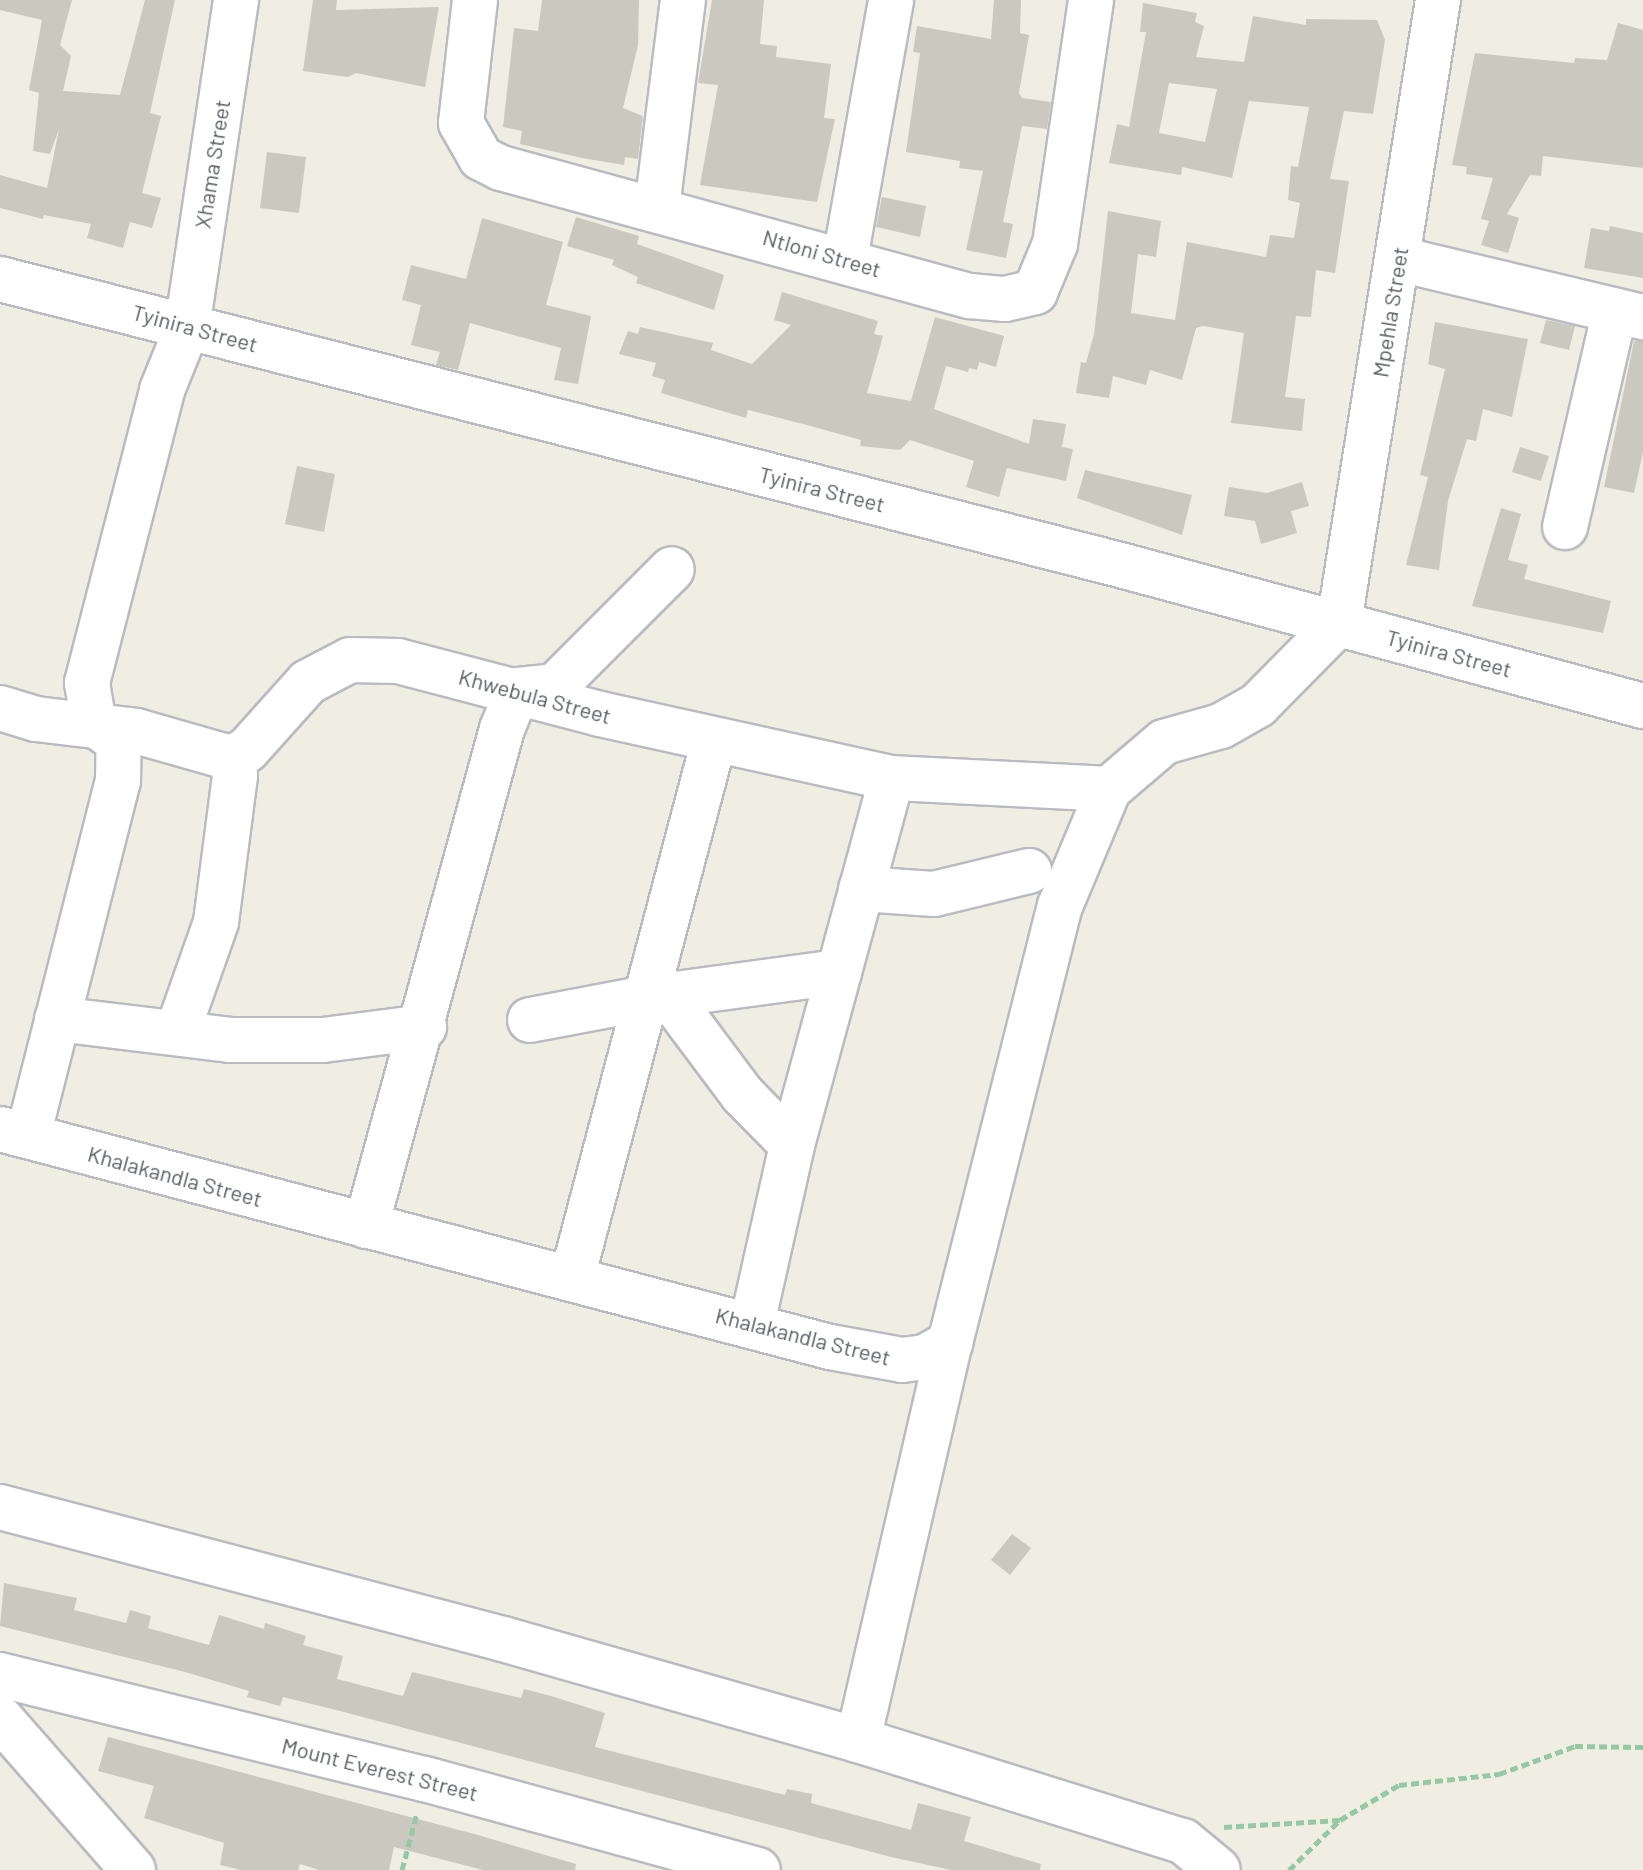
<!DOCTYPE html>
<style>
body{margin:0}
#map{position:relative;width:1643px;height:1870px;overflow:hidden;background:#f0ede3;font-family:Barlow,sans-serif}
div>[style]{position:absolute}
.building>*{inset:0;background:#cbc8c0}
.path>*{height:5px;margin-top:-2.5px;transform-origin:0;background:repeating-linear-gradient(90deg,#94c9a4 0 8px,transparent 0 12px)}
.roads{filter:drop-shadow(2px 0 #b8bbc1) drop-shadow(-2px 0 #b8bbc1) drop-shadow(0 2px #b8bbc1) drop-shadow(0 -2px #b8bbc1)}
.minor>*{height:44px;margin:-22px;padding:0 22px;transform-origin:22px;border-radius:22px;background:#fff}
span{translate:-50% -50%;white-space:nowrap;text-align:center;line-height:1.15;-webkit-text-stroke:8px #fff;paint-order:stroke}
.street-label{font-size:22px;color:#5b6066}
</style>
<div id="map">
<div class="building">
<i style="clip-path:polygon(0 0,72px 0,60px 45px,71px 56px,63px 91px,120px 95px,145px 0,175px 0,150px 113px,161px 116px,142px 193px,161px 198px,152px 228px,130px 222px,123px 248px,87px 238px,91px 224px,44px 215px,43px 219px,0 208px,0 175px,47px 188px,59px 129px,50px 154px,33px 151px,39px 93px,29px 90px,42px 20px,0 10px)"></i>
<i style="clip-path:polygon(313px 0,337px 0,336px 10px,439px 7px,425px 87px,356px 73px,348px 77px,303px 71px)"></i>
<i style="clip-path:polygon(542px 0,639px 0,638px 45px,623px 108px,643px 116px,638px 159px,625px 157px,624px 165px,582px 158px,520px 144px,522px 131px,503px 127px,514px 28px,538px 31px)"></i>
<i style="clip-path:polygon(712px 0,764px 0,760px 44px,777px 46px,776px 57px,831px 64px,824px 118px,835px 119px,817px 202px,700px 185px,718px 85px,698px 83px)"></i>
<i style="clip-path:polygon(994px 0,1021px 0,1020px 33px,1029px 35px,1019px 93px,1022px 98px,1051px 102px,1047px 129px,1022px 126px,1003px 222px,1013px 224px,1006px 258px,966px 250px,983px 171px,959px 168px,960px 161px,906px 152px,920px 53px,913px 52px,917px 26px,991px 39px)"></i>
<i style="clip-path:polygon(evenodd,1143px 3px,1197px 13px,1195px 22px,1204px 26px,1196px 57px,1244px 62px,1253px 16px,1306px 25px,1306px 19px,1377px 20px,1385px 40px,1373px 114px,1344px 111px,1330px 179px,1349px 181px,1335px 273px,1316px 270px,1311px 317px,1296px 316px,1285px 397px,1305px 399px,1302px 431px,1231px 423px,1244px 333px,1203px 326px,1196px 328px,1182px 380px,1150px 370px,1146px 385px,1113px 376px,1109px 398px,1076px 393px,1081px 362px,1086px 363px,1094px 334px,1108px 211px,1161px 221px,1156px 257px,1138px 254px,1131px 313px,1175px 320px,1187px 242px,1266px 257px,1270px 235px,1294px 238px,1300px 203px,1288px 200px,1291px 166px,1298px 167px,1309px 107px,1249px 101px,1232px 178px,1182px 167px,1181px 175px,1109px 163px,1117px 124px,1129px 127px,1146px 32px,1140px 32px,1143px 3px,1169px 83px,1217px 89px,1205px 142px,1159px 133px,1169px 83px)"></i>
<i style="clip-path:polygon(1618px 23px,1643px 30px,1643px 168px,1543px 156px,1541px 176px,1530px 175px,1507px 214px,1519px 218px,1508px 253px,1481px 245px,1489px 221px,1481px 219px,1493px 178px,1466px 174px,1467px 167px,1452px 165px,1475px 53px,1574px 63px,1575px 58px,1607px 60px)"></i>
<i style="clip-path:polygon(267px 152px,306px 157px,299px 213px,260px 208px)"></i>
<i style="clip-path:polygon(882px 197px,926px 206px,920px 237px,876px 227px)"></i>
<i style="clip-path:polygon(576px 217px,639px 236px,637px 244px,724px 275px,714px 310px,636px 283px,638px 277px,612px 265px,614px 260px,567px 246px)"></i>
<i style="clip-path:polygon(482px 218px,563px 242px,546px 305px,591px 316px,578px 384px,554px 380px,561px 348px,470px 323px,458px 370px,436px 365px,440px 352px,411px 345px,421px 305px,402px 300px,411px 265px,466px 279px)"></i>
<i style="clip-path:polygon(1610px 226px,1643px 233px,1643px 278px,1584px 268px,1591px 228px,1609px 231px)"></i>
<i style="clip-path:polygon(782px 292px,878px 321px,874px 334px,883px 336px,867px 393px,911px 401px,935px 317px,1004px 336px,996px 367px,979px 362px,977px 370px,969px 368px,968px 372px,946px 366px,934px 409px,1029px 444px,1033px 419px,1066px 424px,1062px 447px,1073px 449px,1066px 481px,1007px 468px,999px 497px,966px 487px,974px 461px,910px 440px,900px 450px,860px 446px,861px 440px,807px 425px,748px 410px,746px 418px,661px 393px,665px 380px,652px 376px,656px 363px,619px 354px,628px 331px,638px 334px,640px 327px,713px 343px,711px 350px,752px 364px,791px 325px,774px 320px)"></i>
<i style="clip-path:polygon(1546px 320px,1575px 326px,1569px 350px,1540px 343px)"></i>
<i style="clip-path:polygon(1435px 322px,1528px 339px,1512px 417px,1483px 409px,1476px 441px,1467px 439px,1448px 501px,1439px 570px,1406px 565px,1428px 477px,1420px 475px,1445px 369px,1428px 364px)"></i>
<i style="clip-path:polygon(1634px 341px,1643px 341px,1643px 452px,1634px 493px,1604px 487px)"></i>
<i style="clip-path:polygon(1520px 447px,1549px 456px,1541px 481px,1512px 472px)"></i>
<i style="clip-path:polygon(297px 466px,335px 474px,324px 532px,285px 524px)"></i>
<i style="clip-path:polygon(1085px 470px,1192px 495px,1182px 535px,1077px 498px)"></i>
<i style="clip-path:polygon(1302px 482px,1309px 506px,1291px 511px,1297px 533px,1261px 544px,1255px 521px,1224px 516px,1229px 487px,1267px 493px)"></i>
<i style="clip-path:polygon(1501px 508px,1521px 514px,1508px 560px,1528px 565px,1524px 579px,1611px 601px,1603px 633px,1472px 606px)"></i>
<i style="clip-path:polygon(1012px 1534px,1031px 1548px,1010px 1575px,991px 1560px)"></i>
<i style="clip-path:polygon(4px 1583px,77px 1598px,74px 1610px,126px 1623px,130px 1610px,151px 1616px,148px 1628px,209px 1645px,219px 1615px,264px 1629px,265px 1623px,306px 1636px,303px 1645px,343px 1656px,337px 1679px,403px 1696px,412px 1672px,521px 1698px,524px 1689px,551px 1696px,605px 1713px,595px 1747px,785px 1795px,787px 1789px,812px 1794px,811px 1803px,911px 1830px,918px 1803px,971px 1817px,964px 1841px,1041px 1864px,1040px 1870px,951px 1870px,891px 1857px,340px 1711px,283px 1697px,280px 1706px,247px 1697px,249px 1691px,185px 1672px,0 1626px)"></i>
<i style="clip-path:polygon(108px 1737px,478px 1835px,576px 1864px,575px 1870px,483px 1870px,394px 1847px,389px 1870px,319px 1870px,300px 1864px,298px 1870px,241px 1870px,220px 1865px,224px 1843px,144px 1818px,154px 1786px,98px 1771px)"></i>
</div>
<div class="path">
<i style="left:1224px;top:1827px;width:116px;rotate:-3.5deg"></i>
<i style="left:1340px;top:1820px;width:69px;rotate:-30.7deg"></i>
<i style="left:1399px;top:1785px;width:101px;rotate:-6.3deg"></i>
<i style="left:1499px;top:1774px;width:81px;rotate:-20.2deg"></i>
<i style="left:1575px;top:1746px;width:68px;rotate:0.8deg"></i>
<i style="left:402px;top:1870px;width:59px;rotate:-75.3deg"></i>
<i style="left:1289px;top:1870px;width:71px;rotate:-44.4deg"></i>
</div>
<div class="roads">
<div class="minor">
<i style="left:475px;top:0;width:124px;rotate:96.5deg"></i>
<i style="left:461px;top:123px;width:40px;rotate:60.3deg"></i>
<i style="left:481px;top:158px;width:22px;rotate:27deg"></i>
<i style="left:501px;top:168px;width:486px;rotate:15.3deg"></i>
<i style="left:970px;top:296px;width:35px;rotate:5deg"></i>
<i style="left:1005px;top:299px;width:31px;rotate:-13deg"></i>
<i style="left:1035px;top:292px;width:52px;rotate:-67.4deg"></i>
<i style="left:1055px;top:244px;width:247px;rotate:-81.6deg"></i>
<i style="left:657px;top:208px;width:210px;rotate:-82.9deg"></i>
<i style="left:845px;top:259px;width:263px;rotate:-79.9deg"></i>
<i style="left:1399px;top:259px;width:251px;rotate:13.4deg"></i>
<i style="left:0;top:279px;width:1160px;rotate:14.32deg"></i>
<i style="left:1124px;top:566px;width:538px;rotate:15.1deg"></i>
<i style="left:1565px;top:527px;width:222px;rotate:-77deg"></i>
<i style="left:0;top:708px;width:38px;rotate:17deg"></i>
<i style="left:36px;top:719px;width:101px;rotate:6.8deg"></i>
<i style="left:136px;top:731px;width:99px;rotate:15.9deg"></i>
<i style="left:231px;top:758px;width:18px;rotate:-27deg"></i>
<i style="left:247px;top:750px;width:91px;rotate:-48.1deg"></i>
<i style="left:308px;top:682px;width:47px;rotate:-27.6deg"></i>
<i style="left:350px;top:660px;width:48px;rotate:1.2deg"></i>
<i style="left:398px;top:661px;width:209px;rotate:14.7deg"></i>
<i style="left:600px;top:714px;width:299px;rotate:12.4deg"></i>
<i style="left:892px;top:778px;width:217px;rotate:2.9deg"></i>
<i style="left:861px;top:889px;width:73px;rotate:3.9deg"></i>
<i style="left:934px;top:894px;width:98px;rotate:-13.6deg"></i>
<i style="left:668px;top:995px;width:124px;rotate:53.2deg"></i>
<i style="left:742px;top:1094px;width:71px;rotate:45.6deg"></i>
<i style="left:57px;top:1019px;width:174px;rotate:6.9deg"></i>
<i style="left:230px;top:1040px;width:93px"></i>
<i style="left:323px;top:1040px;width:102px;rotate:-7.3deg"></i>
<i style="left:530px;top:1020px;width:118px;rotate:-10.7deg"></i>
<i style="left:646px;top:998px;width:195px;rotate:-7.7deg"></i>
<i style="left:177px;top:1033px;width:118px;rotate:-70.6deg"></i>
<i style="left:216px;top:922px;width:148px;rotate:-82.6deg"></i>
<i style="left:235px;top:775px;width:17px;rotate:-103deg"></i>
<i style="left:0;top:1129px;width:858px;rotate:14.72deg"></i>
<i style="left:830px;top:1347px;width:73px;rotate:10.2deg"></i>
<i style="left:902px;top:1360px;width:23px;rotate:-7deg"></i>
<i style="left:925px;top:1357px;width:29px;rotate:-29deg"></i>
<i style="left:950px;top:1343px;width:451px;rotate:-75.9deg"></i>
<i style="left:1060px;top:906px;width:127px;rotate:-67.3deg"></i>
<i style="left:1109px;top:789px;width:72px;rotate:-40.5deg"></i>
<i style="left:1164px;top:742px;width:59px;rotate:-15.7deg"></i>
<i style="left:1221px;top:726px;width:43px;rotate:-29.6deg"></i>
<i style="left:1258px;top:705px;width:115px;rotate:-45.4deg"></i>
<i style="left:1339px;top:623px;width:631px;rotate:-80.97deg"></i>
<i style="left:28px;top:1136px;width:366px;rotate:-75.8deg"></i>
<i style="left:118px;top:781px;width:39px;rotate:-89deg"></i>
<i style="left:119px;top:742px;width:31px;rotate:-144deg"></i>
<i style="left:94px;top:724px;width:42px;rotate:-99.7deg"></i>
<i style="left:87px;top:683px;width:302px;rotate:-75.6deg"></i>
<i style="left:162px;top:390px;width:67px;rotate:-68deg"></i>
<i style="left:187px;top:328px;width:332px;rotate:-81.5deg"></i>
<i style="left:366px;top:1226px;width:515px;rotate:-74.7deg"></i>
<i style="left:502px;top:729px;width:42px;rotate:-67.7deg"></i>
<i style="left:518px;top:690px;width:37px;rotate:-6deg"></i>
<i style="left:555px;top:686px;width:165px;rotate:-45deg"></i>
<i style="left:572px;top:1278px;width:556px;rotate:-75.21deg"></i>
<i style="left:752px;top:1324px;width:183px;rotate:-77.4deg"></i>
<i style="left:792px;top:1145px;width:380px;rotate:-74.8deg"></i>
<i style="left:0;top:1507px;width:520px;rotate:14.7deg"></i>
<i style="left:503px;top:1639px;width:369px;rotate:15.9deg"></i>
<i style="left:858px;top:1740px;width:340px;rotate:17.3deg"></i>
<i style="left:1183px;top:1841px;width:45px;rotate:39.6deg"></i>
<i style="left:0;top:1675px;width:438px;rotate:13.8deg"></i>
<i style="left:425px;top:1779px;width:345px;rotate:15.3deg"></i>
<i style="left:0;top:1718px;width:202px;rotate:48.8deg"></i>
<i style="left:858px;top:1740px;width:408px;rotate:-77deg"></i>
</div>
</div>
<div class="street-label">
<span style="left:212px;top:164px;rotate:-81deg">Xhama Street</span>
<span style="left:822px;top:253px;rotate:16deg">Ntloni Street</span>
<span style="left:1390px;top:312px;rotate:-81deg">Mpehla Street</span>
<span style="left:195px;top:328px;rotate:15deg">Tyinira Street</span>
<span style="left:822px;top:489px;rotate:14deg">Tyinira Street</span>
<span style="left:1449px;top:653px;rotate:15deg">Tyinira Street</span>
<span style="left:535px;top:696px;rotate:15deg">Khwebula Street</span>
<span style="left:175px;top:1176px;rotate:15deg">Khalakandla Street</span>
<span style="left:803px;top:1336px;rotate:14deg">Khalakandla Street</span>
<span style="left:380px;top:1769px;rotate:14deg">Mount Everest Street</span>
</div>
</div>
